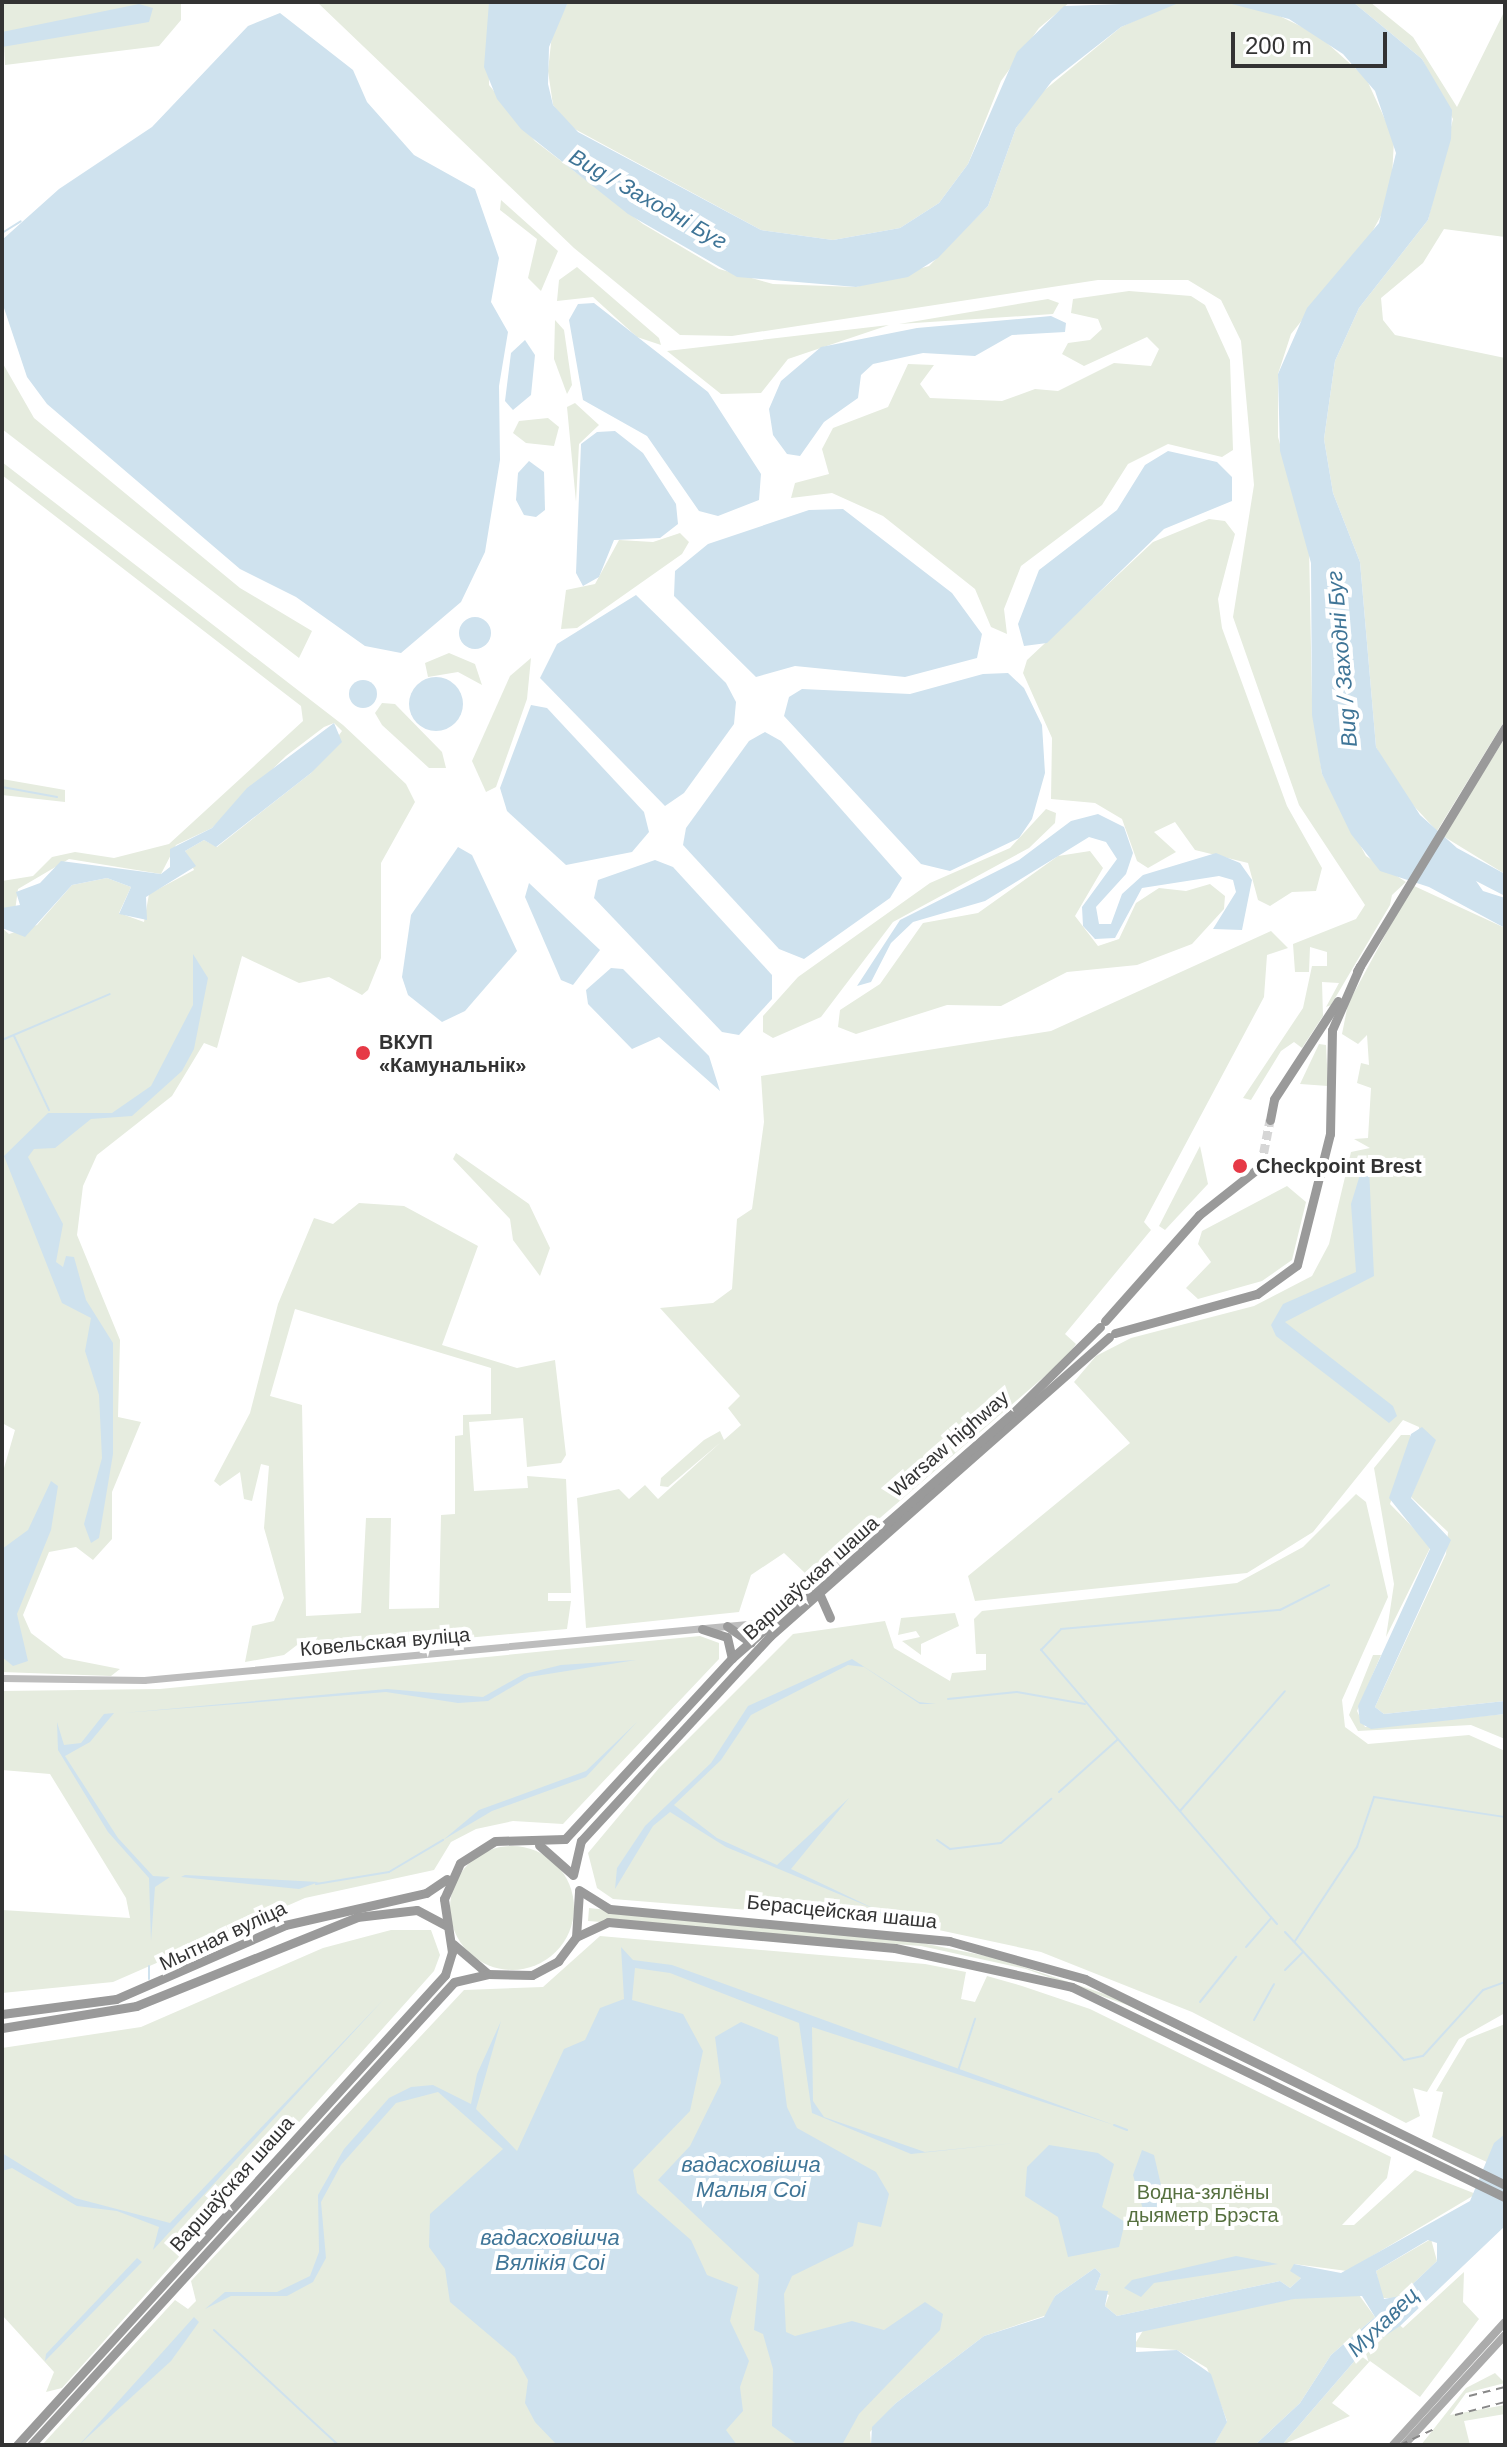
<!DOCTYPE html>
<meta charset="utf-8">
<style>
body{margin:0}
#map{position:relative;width:1507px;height:2447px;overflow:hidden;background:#fff;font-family:Arial,sans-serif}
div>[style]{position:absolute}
.green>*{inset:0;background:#e6ecdf}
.round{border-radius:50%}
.water>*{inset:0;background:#cfe2ee}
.stream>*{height:2px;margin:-1px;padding:0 1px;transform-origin:1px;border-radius:1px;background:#cfe2ee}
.highway-tunnel>*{height:9px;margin-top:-4.5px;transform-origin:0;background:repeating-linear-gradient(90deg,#d6d6d6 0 9px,transparent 0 13.5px)}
.secondary>*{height:7px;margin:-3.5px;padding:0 3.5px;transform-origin:3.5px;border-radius:3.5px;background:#bdbdbd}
.primary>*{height:8px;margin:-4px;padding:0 4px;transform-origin:4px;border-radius:4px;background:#ababab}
.highway>*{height:9px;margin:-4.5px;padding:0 4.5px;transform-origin:4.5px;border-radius:4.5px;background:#9a9a9a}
.rail>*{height:2px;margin-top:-1px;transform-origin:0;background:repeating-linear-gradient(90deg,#888 0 8px,transparent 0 14px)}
.dots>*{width:22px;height:22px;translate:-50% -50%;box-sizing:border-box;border:4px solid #fff;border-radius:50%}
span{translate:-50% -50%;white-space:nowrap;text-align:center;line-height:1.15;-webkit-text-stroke:8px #fff;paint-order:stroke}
.poi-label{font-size:20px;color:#333;font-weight:700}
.left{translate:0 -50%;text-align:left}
.street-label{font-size:20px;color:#333}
.park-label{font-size:20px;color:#56703f}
.water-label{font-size:22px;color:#3f7597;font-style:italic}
.frame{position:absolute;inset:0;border:4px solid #333;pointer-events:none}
.scale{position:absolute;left:1231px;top:32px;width:156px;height:36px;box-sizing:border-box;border:4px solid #333;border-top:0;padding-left:10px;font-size:24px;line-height:28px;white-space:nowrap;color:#333;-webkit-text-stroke:6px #fff;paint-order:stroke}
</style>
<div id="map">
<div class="green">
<i style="clip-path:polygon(2px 2px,181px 2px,181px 20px,159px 46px,5px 65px)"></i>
<i style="clip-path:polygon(317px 2px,489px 2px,489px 85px,535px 141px,643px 224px,719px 269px,773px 284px,856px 287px,929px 266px,988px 206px,1016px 128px,1041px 93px,1121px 27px,1171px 4px,1224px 2px,1271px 12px,1317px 34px,1366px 78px,1394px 139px,1391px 197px,1371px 234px,1291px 334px,1278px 374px,1278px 437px,1309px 547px,1312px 700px,1322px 774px,1366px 856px,1406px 882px,1392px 895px,1390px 905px,1331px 1005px,1326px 1007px,1339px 983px,1322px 982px,1323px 1016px,1302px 1048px,1294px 1042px,1281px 1051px,1251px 1100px,1243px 1098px,1303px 1008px,1312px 966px,1327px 966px,1327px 952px,1310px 947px,1309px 972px,1295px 972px,1293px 944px,1356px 919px,1365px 905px,1299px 805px,1233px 617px,1254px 485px,1241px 341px,1221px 300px,1188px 280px,1098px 280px,732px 336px,680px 335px,574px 248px)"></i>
<i style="clip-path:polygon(568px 2px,1070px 2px,1039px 28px,1001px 81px,968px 164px,939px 203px,900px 228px,833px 240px,761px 230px,571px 127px,553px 105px,548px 71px,552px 34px)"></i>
<i style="clip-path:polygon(1353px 2px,1370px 2px,1413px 37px,1457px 107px,1505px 10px,1505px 237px,1444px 229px,1423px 263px,1381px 298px,1383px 320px,1395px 335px,1505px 358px,1505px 720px,1437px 831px,1398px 789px,1376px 747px,1360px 562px,1333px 493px,1324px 439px,1335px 361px,1359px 308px,1428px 220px,1453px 119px,1422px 59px)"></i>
<i style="clip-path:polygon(501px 200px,558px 251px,541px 291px,528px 278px,537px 239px,500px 210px)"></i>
<i style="clip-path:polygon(577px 267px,659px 338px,661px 345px,637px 337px,593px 297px,557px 301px,559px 280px)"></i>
<i style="clip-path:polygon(1129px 291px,1191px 296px,1205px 305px,1230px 360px,1233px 450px,1222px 457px,1168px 444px,1128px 464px,1102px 505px,1021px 566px,1004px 609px,1007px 634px,991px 627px,975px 589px,883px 516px,832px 493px,791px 498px,795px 483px,829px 474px,822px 449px,833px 428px,888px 407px,908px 364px,934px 365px,920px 384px,930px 398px,1002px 401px,1035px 389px,1058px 391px,1114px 363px,1151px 366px,1159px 349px,1147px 337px,1084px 366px,1062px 354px,1068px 343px,1090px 340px,1102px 329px,1098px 319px,1071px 313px,1073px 299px)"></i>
<i style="clip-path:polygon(1048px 299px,1059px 303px,1053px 314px,899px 324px)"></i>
<i style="clip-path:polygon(555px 320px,564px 330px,572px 385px,567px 394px,554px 359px)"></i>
<i style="clip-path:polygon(889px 325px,788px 359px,761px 393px,721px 394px,667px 351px)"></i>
<i style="clip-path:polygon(2px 362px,34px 418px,240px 588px,312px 631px,299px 658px,2px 429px)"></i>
<i style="clip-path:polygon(575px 403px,599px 425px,579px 444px,576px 502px,567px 407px)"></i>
<i style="clip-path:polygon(548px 418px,559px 427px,554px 446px,526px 443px,513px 433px,519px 421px)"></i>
<i style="clip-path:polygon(2px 462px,343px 725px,406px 784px,415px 802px,381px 863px,381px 958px,368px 990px,362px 995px,329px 977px,299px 983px,242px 956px,217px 1048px,204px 1043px,172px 1096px,97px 1155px,83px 1186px,77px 1235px,120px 1340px,118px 1417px,141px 1422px,112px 1492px,112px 1539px,93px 1560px,76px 1547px,49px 1552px,23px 1615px,31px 1633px,64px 1658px,120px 1669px,111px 1676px,2px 1672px,2px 1475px,15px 1430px,2px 1423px,2px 928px,9px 934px,37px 925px,72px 885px,107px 878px,131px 887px,119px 913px,144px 922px,149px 894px,194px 870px,185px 851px,204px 840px,217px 847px,311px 773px,342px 731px,334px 723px,324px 727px,286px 756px,212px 828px,176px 845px,161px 874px,69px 859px,18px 889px,15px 911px,2px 908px,2px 881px,33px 876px,52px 857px,75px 852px,114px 858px,169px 844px,303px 721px,301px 706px,2px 475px)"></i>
<i style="clip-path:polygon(1209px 519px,1225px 521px,1235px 534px,1218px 599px,1222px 628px,1287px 806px,1322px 868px,1316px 891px,1292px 892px,1270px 906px,1258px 900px,1248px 863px,1195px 850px,1175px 822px,1154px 832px,1176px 852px,1148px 868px,1137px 861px,1122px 819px,1095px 803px,1051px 799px,1052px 738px,1023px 673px,1027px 660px,1153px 542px)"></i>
<i style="clip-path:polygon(680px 533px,689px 542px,682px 554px,577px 628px,561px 629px,566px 590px,595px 584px,619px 540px,653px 542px)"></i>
<i style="clip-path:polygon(449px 653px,475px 664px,482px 685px,458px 672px,428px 677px,425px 663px)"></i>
<i style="clip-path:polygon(531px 658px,527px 699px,496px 787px,486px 792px,472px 761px,510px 676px)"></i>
<i style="clip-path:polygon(382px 703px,395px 704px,442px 752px,446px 768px,429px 768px,382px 725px,375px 713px)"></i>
<i style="clip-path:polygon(1505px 738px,1505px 874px,1443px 836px)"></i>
<i style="clip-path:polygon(2px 779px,65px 790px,65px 802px,2px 795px)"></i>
<i style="clip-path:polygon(1046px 809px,1056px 813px,1055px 823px,1029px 848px,893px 922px,821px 1017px,773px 1038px,763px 1032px,763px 1016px,798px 977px,930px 883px,1010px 848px)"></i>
<i style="clip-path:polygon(1090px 851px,1103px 868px,1075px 916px,1098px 946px,1119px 939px,1136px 903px,1159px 888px,1186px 891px,1210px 884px,1225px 896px,1224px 909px,1192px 944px,1137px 965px,1067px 972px,1001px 1006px,947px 1005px,856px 1034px,838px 1027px,840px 1010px,880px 984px,923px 923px,978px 913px,1058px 856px)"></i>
<i style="clip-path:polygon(1412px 885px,1505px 928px,1505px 1701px,1384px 1714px,1375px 1707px,1446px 1554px,1448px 1532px,1411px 1497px,1422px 1471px,1419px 1427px,1403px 1420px,1313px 1532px,1247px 1573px,975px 1601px,968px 1576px,1130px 1443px,1074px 1382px,1096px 1356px,1131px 1338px,1254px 1306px,1312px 1276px,1329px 1244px,1351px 1152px,1370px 1148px,1354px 1139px,1368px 1138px,1371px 1088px,1357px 1083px,1361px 1063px,1369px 1065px,1367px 1035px,1358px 1044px,1342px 1034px,1348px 1004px)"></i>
<i style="clip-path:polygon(1271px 931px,1288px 948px,1267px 955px,1264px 997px,1144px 1222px,1151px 1230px,1065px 1334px,1076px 1344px,1067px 1357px,816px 1573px,806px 1574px,784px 1553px,751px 1575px,739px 1612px,586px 1628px,577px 1498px,619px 1489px,629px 1499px,645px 1485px,658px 1499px,721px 1442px,668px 1487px,660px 1486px,661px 1478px,704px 1440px,720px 1431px,724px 1440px,741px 1425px,728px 1408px,740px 1396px,660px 1308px,713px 1303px,732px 1289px,737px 1219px,752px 1209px,764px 1122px,761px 1076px,1051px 1031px)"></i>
<i style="clip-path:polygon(1319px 1044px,1326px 1045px,1328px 1086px,1300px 1084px)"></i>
<i style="clip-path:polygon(1200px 1146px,1208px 1184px,1165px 1230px,1159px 1226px)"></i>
<i style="clip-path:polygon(456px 1153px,529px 1204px,550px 1248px,540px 1276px,513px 1240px,510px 1219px,453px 1159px)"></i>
<i style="clip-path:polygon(1287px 1186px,1306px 1202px,1292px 1260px,1262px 1281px,1198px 1299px,1186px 1288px,1211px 1262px,1198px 1244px,1202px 1231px)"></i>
<i style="clip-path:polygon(evenodd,359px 1203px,404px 1206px,478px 1246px,442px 1345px,517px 1368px,555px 1360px,566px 1455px,561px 1463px,527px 1467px,523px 1418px,469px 1422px,474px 1491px,528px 1488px,527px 1476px,566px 1479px,571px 1593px,548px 1593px,548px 1601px,571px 1601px,567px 1629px,333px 1650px,301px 1642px,284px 1655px,245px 1662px,252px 1626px,274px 1621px,284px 1598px,264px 1528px,269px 1466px,261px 1464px,252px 1501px,244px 1499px,240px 1472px,220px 1486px,214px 1481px,250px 1413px,278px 1304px,314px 1218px,333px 1224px,359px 1203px,295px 1309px,491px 1368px,491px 1414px,463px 1415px,463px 1435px,455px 1436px,455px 1514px,441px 1515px,439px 1608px,389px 1609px,391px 1518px,366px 1518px,361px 1613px,306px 1616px,302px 1405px,270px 1396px,295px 1309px)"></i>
<i style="clip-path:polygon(1401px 1435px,1410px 1435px,1410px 1443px,1390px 1504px,1431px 1546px,1386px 1637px,1394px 1584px,1374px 1468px)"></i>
<i style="clip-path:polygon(1356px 1494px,1366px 1502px,1388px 1597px,1342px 1700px,1345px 1727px,1368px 1744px,1469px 1735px,1505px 1751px,1505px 2013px,1459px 2039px,1427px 2092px,1413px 2088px,1420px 2116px,1406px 2123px,1192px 2012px,1041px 1952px,906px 1923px,613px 1899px,597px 1888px,588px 1853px,659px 1768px,793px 1634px,885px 1621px,894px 1648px,950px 1681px,952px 1673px,986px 1670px,986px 1654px,976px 1654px,974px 1619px,982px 1611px,1237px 1583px,1303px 1547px)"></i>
<i style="clip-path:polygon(955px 1613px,959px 1626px,921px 1644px,921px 1655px,902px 1641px,920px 1637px,916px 1631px,898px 1635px,901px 1618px)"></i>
<i style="clip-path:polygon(700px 1636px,719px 1643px,719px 1659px,563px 1824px,513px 1821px,476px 1829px,451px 1842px,434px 1870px,305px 1898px,113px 1982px,2px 1993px,2px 1910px,130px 1918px,126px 1898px,50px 1774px,2px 1770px,2px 1691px,160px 1689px)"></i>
<i style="clip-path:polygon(1373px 1655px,1381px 1655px,1357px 1711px,1365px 1727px,1505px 1714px,1505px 1739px,1471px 1725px,1358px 1731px,1349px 1715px)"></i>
<i class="round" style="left:450px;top:1846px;width:124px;height:124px"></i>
<i style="clip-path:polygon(589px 1908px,922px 1943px,996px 1958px,1129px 2002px,1396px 2135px,1127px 2005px,1026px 1969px,921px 1946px,588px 1921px)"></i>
<i style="clip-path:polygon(391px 1930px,431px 1930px,440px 1955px,434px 1971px,62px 2388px,46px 2392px,54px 2372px,2px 2315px,2px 2048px,141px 2027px,323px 1948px)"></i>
<i style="clip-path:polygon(600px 1936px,925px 1964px,966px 1972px,961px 1999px,975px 2002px,987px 1976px,1022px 1986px,1090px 2009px,1391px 2157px,1387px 2178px,1342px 2225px,1354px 2225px,1415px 2170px,1476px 2194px,1347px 2271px,1294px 2264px,1301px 2278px,1290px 2288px,1280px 2281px,1117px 2316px,1105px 2306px,1109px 2295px,1095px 2290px,1101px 2274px,1095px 2268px,1055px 2296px,1047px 2315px,984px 2336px,896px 2403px,870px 2432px,871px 2445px,42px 2445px,175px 2300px,188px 2309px,196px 2301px,191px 2281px,464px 1990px,543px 1987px)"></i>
<i style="clip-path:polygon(1505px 2024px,1505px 2134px,1489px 2163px,1432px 2137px,1443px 2092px,1436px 2091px,1467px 2039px)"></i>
<i style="clip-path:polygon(1431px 2239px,1437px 2261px,1398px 2298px,1382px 2298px,1376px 2271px)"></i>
<i style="clip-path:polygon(1464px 2272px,1463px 2302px,1479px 2319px,1420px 2397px,1370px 2361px,1332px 2403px,1350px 2416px,1282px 2445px,1364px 2350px,1396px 2322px,1403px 2328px)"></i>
<i style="clip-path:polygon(1359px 2295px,1375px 2317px,1331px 2355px,1300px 2403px,1255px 2445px,1214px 2445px,1227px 2421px,1207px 2368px,1177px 2350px,1133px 2347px,1144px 2329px,1297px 2298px)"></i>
<i style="clip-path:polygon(1495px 2373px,1505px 2383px,1466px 2393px,1450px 2415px,1505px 2405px,1505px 2414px,1464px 2421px,1470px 2445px,1421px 2445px,1466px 2388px)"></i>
</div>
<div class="water">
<i style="clip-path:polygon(489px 2px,568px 2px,549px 47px,548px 84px,553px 105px,578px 132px,761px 230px,833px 240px,900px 228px,939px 203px,968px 164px,1017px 52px,1064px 6px,1181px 2px,1121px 27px,1052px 81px,1016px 128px,988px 206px,938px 258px,908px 277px,856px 287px,737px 277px,628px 214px,521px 129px,497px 99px,484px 67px)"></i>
<i style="clip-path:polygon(1224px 2px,1353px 2px,1422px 59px,1452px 110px,1451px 139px,1428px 220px,1359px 308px,1335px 361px,1324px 439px,1333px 493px,1360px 562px,1376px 747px,1420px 815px,1457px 848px,1505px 874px,1505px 896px,1476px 881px,1483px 891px,1505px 898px,1505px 928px,1429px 887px,1380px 871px,1351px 834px,1322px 774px,1312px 715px,1311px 563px,1280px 451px,1278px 374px,1307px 308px,1379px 223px,1396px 153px,1375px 91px,1343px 54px,1289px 19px)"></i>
<i style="clip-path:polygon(139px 4px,153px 8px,149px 22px,2px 47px,2px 32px)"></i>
<i style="clip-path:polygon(280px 13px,353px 70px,367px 102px,414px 155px,475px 189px,499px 258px,491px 302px,508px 332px,499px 386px,500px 460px,485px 552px,461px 602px,401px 653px,365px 646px,296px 597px,240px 569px,47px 404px,27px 377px,2px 302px,2px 240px,59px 189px,152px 127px,248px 26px)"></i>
<i style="clip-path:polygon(594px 303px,708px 392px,761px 474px,759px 500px,718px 516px,699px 511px,647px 436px,583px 400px,569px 320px,578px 304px)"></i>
<i style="clip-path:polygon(1051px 316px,1066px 323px,1065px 332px,1012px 335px,975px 356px,923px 353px,873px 364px,861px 375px,858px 398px,824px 422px,800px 456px,787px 454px,773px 435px,769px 409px,781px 381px,821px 347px,917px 328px)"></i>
<i style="clip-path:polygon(525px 340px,535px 355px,531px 395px,513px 410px,505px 401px,511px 353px)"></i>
<i style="clip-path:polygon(615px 431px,643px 453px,676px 504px,678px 524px,660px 538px,614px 540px,599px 577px,583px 586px,576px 573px,581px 444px,597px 432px)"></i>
<i style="clip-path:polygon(1168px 451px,1217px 462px,1232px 477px,1232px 501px,1164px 529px,1047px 643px,1024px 646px,1018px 624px,1039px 570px,1117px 510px,1145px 465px)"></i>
<i style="clip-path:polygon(529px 461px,544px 472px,545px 510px,536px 517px,524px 515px,516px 500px,518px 473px)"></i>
<i style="clip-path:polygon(843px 509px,952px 593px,982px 634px,977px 658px,905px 677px,795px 666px,756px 677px,674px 596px,675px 571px,708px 544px,809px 510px)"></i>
<i style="clip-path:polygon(636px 595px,726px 683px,736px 702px,734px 724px,684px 793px,665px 806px,540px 678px,557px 644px)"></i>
<i class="round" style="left:459px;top:617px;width:32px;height:32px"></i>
<i style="clip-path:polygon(983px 674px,1008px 673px,1024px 688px,1042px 725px,1045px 773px,1032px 819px,1019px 838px,950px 871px,921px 864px,784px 716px,789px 697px,802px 689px,910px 694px)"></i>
<i class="round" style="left:409px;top:677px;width:54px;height:54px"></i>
<i class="round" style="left:349px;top:680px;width:28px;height:28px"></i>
<i style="clip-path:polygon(531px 705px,547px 708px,644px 812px,649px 832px,632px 852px,566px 865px,507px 811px,500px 788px)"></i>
<i style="clip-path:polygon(334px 723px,342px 742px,311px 773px,216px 847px,204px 840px,185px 851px,196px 866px,146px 897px,147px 920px,119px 914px,131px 887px,107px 878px,72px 885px,25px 937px,2px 928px,2px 908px,20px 905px,16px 892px,40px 883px,61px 861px,161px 874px,170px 867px,170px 849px,212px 828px,247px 788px)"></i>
<i style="clip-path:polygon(765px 732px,781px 741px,902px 878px,890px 898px,804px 959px,779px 949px,683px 845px,686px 828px,749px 741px)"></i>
<i style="clip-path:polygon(1098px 814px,1124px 827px,1133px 853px,1126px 874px,1096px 907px,1099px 924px,1111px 924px,1122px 894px,1143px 875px,1216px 853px,1240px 863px,1252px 880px,1242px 930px,1213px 929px,1236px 892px,1233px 880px,1219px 876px,1142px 888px,1115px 938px,1095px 939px,1083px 926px,1082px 907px,1117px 859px,1106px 842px,1089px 837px,985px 901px,913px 922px,891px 943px,871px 982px,857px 986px,900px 920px,1019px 860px,1071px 821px)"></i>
<i style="clip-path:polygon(458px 847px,472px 855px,517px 951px,465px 1011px,442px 1022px,408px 995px,402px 977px,411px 915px)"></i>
<i style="clip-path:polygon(655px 860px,673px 867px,772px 975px,772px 999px,739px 1035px,722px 1032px,594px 898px,598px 880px)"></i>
<i style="clip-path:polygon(529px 883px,600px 950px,573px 985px,561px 980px,525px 897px)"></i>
<i style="clip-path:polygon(193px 954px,208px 978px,194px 1049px,182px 1071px,132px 1116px,91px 1119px,55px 1148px,34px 1149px,28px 1157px,63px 1224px,56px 1262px,63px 1267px,66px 1256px,74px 1257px,86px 1300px,113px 1343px,113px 1454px,99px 1538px,91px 1543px,84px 1524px,102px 1458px,99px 1395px,85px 1351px,91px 1318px,62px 1303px,4px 1156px,48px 1113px,112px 1113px,151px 1086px,193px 1005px)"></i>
<i style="clip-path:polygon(611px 968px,623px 969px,709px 1056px,720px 1091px,659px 1037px,632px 1049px,588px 1004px,586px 990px)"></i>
<i style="clip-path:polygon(1369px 1167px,1374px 1276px,1285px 1322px,1393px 1406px,1397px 1416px,1389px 1423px,1276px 1336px,1271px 1325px,1283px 1304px,1356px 1272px,1351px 1204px,1362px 1168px)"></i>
<i style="clip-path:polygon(1422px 1427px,1436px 1440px,1411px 1498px,1451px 1540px,1375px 1707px,1384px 1714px,1505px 1701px,1505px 1714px,1371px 1729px,1360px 1723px,1358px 1706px,1430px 1549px,1389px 1498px,1411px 1434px)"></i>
<i style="clip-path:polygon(51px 1481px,58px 1486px,51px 1530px,17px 1614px,28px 1661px,13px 1666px,2px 1657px,2px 1549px,28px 1530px)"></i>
<i style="clip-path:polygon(852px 1659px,919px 1702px,936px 1704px,920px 1704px,864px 1667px,848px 1665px,751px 1715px,721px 1760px,674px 1805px,717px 1838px,777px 1865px,849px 1798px,791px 1869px,877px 1910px,726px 1847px,670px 1812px,653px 1826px,615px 1889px,617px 1868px,645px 1826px,711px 1763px,748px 1706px)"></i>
<i style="clip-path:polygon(636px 1660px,529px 1677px,488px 1701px,458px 1703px,386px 1692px,123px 1713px,387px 1689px,483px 1697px,524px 1674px,561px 1665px)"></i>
<i style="clip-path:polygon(114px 1713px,90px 1742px,65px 1756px,118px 1838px,153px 1876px,170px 1877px,155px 1887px,151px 1941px,149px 1878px,108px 1832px,58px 1750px,57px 1722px,64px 1745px,81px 1743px,104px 1714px)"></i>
<i style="clip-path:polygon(637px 1722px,586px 1777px,492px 1811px,443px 1840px,479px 1810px,586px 1771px)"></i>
<i style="clip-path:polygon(181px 1877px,185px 1875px,319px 1882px,299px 1889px)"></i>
<i style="clip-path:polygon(621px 1947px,633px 1960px,672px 1965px,1114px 2125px,812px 2027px,813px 2101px,824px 2117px,925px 2152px,1015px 2143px,911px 2154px,812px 2113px,799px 2023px,670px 1973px,635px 1968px,632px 2000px,683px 2014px,703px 2051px,690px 2111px,633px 2170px,637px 2193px,691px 2240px,707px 2275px,738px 2287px,730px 2321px,749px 2361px,740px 2387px,743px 2411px,726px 2430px,737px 2445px,557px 2445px,535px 2422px,525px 2403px,528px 2380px,515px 2357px,450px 2302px,445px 2269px,429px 2247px,430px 2214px,503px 2149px,438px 2092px,396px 2103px,341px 2165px,321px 2202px,326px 2258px,313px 2282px,287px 2296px,231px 2296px,205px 2309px,225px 2292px,277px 2292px,310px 2276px,319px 2252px,318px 2195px,344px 2149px,389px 2098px,411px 2087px,433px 2085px,471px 2104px,477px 2074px,501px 2021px,476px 2109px,517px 2151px,564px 2049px,585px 2040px,600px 2008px,624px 1999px)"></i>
<i style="clip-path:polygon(384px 1999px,153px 2250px,159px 2227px,117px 2211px,77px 2206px,12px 2168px,2px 2171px,2px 2153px,75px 2198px,170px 2223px)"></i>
<i style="clip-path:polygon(741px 2022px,778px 2037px,787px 2107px,797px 2128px,876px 2172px,889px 2194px,881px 2227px,858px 2222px,853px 2246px,792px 2276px,784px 2294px,786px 2332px,795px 2336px,852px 2321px,884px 2330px,925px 2302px,943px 2314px,940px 2330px,859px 2414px,842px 2445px,798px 2445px,772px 2426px,773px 2369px,763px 2334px,754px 2330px,759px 2275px,658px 2180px,690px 2146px,721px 2083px,715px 2037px)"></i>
<i style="clip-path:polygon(evenodd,1505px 2134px,1505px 2226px,1400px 2326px,1364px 2350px,1282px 2445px,1255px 2445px,1300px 2403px,1331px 2355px,1375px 2317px,1362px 2296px,1294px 2299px,1136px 2333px,1136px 2352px,1177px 2350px,1211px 2374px,1227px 2422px,1214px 2445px,871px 2445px,872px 2427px,896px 2403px,984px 2336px,1044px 2317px,1055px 2296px,1095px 2268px,1101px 2274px,1095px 2290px,1108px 2291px,1105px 2306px,1117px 2316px,1280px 2281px,1290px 2288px,1301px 2278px,1290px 2271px,1294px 2264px,1341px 2273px,1470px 2201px,1494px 2143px,1505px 2134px,1428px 2240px,1437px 2243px,1437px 2261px,1400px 2296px,1384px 2299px,1376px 2271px,1428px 2240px)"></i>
<i style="clip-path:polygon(1049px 2145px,1098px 2153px,1114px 2164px,1102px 2207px,1125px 2222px,1119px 2247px,1068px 2257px,1058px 2217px,1025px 2196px,1027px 2167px)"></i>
<i style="clip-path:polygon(1142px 2150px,1154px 2155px,1165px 2202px,1147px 2223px,1133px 2175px)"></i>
<i style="clip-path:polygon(1236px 2256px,1278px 2264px,1154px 2283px,1141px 2297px,1124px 2288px,1132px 2280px)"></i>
<i style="clip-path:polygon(137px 2258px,142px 2262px,45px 2361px,46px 2354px)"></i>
<i style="clip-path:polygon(194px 2317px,199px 2322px,171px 2361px,79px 2445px)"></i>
</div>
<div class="stream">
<i style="left:31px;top:216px;width:6px;rotate:-18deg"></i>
<i style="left:2px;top:233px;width:22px;rotate:-32deg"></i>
<i style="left:2px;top:787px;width:56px;rotate:10.3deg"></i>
<i style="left:14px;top:1036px;width:82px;rotate:64.7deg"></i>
<i style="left:2px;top:1040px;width:117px;rotate:-23.1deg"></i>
<i style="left:948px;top:1699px;width:69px;rotate:-5.8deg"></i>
<i style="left:1017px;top:1692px;width:69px;rotate:10deg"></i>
<i style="left:1059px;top:1792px;width:78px;rotate:-41.9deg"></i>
<i style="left:1180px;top:1811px;width:159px;rotate:-48.8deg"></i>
<i style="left:937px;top:1840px;width:16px;rotate:35deg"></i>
<i style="left:950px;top:1849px;width:51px;rotate:-6.7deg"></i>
<i style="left:1001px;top:1843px;width:67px;rotate:-41.3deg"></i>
<i style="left:316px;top:1884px;width:74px;rotate:-9.3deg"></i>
<i style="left:389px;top:1872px;width:63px;rotate:-30.7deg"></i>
<i style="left:877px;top:1911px;width:10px;rotate:24deg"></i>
<i style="left:1277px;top:1924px;width:362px;rotate:-130.7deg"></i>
<i style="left:1041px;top:1650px;width:29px;rotate:-46deg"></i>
<i style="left:1061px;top:1629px;width:220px;rotate:-5deg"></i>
<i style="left:1280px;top:1610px;width:55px;rotate:-27deg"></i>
<i style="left:1285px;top:1932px;width:175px;rotate:47.1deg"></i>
<i style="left:1404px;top:2060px;width:19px;rotate:-12deg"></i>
<i style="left:1423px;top:2056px;width:89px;rotate:-47.7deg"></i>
<i style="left:1483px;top:1990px;width:23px;rotate:-20deg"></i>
<i style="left:1295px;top:1941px;width:113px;rotate:-56.6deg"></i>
<i style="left:1357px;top:1847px;width:53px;rotate:-71.2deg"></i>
<i style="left:1374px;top:1797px;width:133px;rotate:8.7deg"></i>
<i style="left:1246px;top:1947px;width:38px;rotate:-49deg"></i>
<i style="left:1285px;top:1970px;width:25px;rotate:-45deg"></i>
<i style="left:149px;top:1979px;width:13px;rotate:-90deg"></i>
<i style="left:1200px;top:2002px;width:58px;rotate:-51.3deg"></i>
<i style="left:1254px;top:2020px;width:41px;rotate:-60.9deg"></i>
<i style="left:958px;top:2071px;width:55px;rotate:-71.9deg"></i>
<i style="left:1114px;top:2125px;width:14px;rotate:21deg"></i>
<i style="left:214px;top:2330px;width:169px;rotate:42.8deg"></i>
</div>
<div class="highway-tunnel">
<i style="left:1261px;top:1166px;width:47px;rotate:-78.9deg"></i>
</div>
<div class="secondary">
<i style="left:2px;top:1678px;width:142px;rotate:0.8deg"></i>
<i style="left:144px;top:1680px;width:629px;rotate:-5.29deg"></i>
</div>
<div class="primary">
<i style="left:1393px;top:2445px;width:166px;rotate:-47.7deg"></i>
<i style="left:1404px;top:2445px;width:149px;rotate:-47.4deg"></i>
</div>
<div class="highway">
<i style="left:1357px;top:971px;width:285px;rotate:-58.7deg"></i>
<i style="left:1270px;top:1120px;width:21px;rotate:-79deg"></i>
<i style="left:1274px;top:1099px;width:117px;rotate:-56.9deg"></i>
<i style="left:1105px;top:1321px;width:142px;rotate:-48.4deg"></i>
<i style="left:1199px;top:1215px;width:79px;rotate:-38.3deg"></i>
<i style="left:1115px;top:1333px;width:147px;rotate:-15.4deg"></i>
<i style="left:1257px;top:1294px;width:49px;rotate:-35.9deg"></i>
<i style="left:1297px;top:1265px;width:135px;rotate:-75.9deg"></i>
<i style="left:1330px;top:1134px;width:104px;rotate:-88.9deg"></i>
<i style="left:1332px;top:1030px;width:70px;rotate:-66.4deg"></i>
<i style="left:819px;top:1593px;width:27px;rotate:66deg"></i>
<i style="left:727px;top:1626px;width:29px;rotate:35deg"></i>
<i style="left:702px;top:1629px;width:26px;rotate:18deg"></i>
<i style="left:727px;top:1637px;width:22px;rotate:77deg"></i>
<i style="left:539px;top:1845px;width:44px;rotate:41.3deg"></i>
<i style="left:573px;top:1875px;width:35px;rotate:-77deg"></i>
<i style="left:581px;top:1841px;width:279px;rotate:-47.3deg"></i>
<i style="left:770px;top:1636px;width:452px;rotate:-41.4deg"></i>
<i style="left:579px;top:1890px;width:36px;rotate:32deg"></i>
<i style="left:610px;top:1909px;width:341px;rotate:5.4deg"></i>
<i style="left:949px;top:1941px;width:141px;rotate:15.6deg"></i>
<i style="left:1085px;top:1979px;width:468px;rotate:26.1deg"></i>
<i style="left:576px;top:1937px;width:35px;rotate:-25deg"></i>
<i style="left:608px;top:1922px;width:288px;rotate:5.2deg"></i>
<i style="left:895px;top:1948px;width:181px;rotate:12.4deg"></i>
<i style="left:1072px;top:1987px;width:481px;rotate:25.9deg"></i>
<i style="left:453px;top:1944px;width:46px;rotate:40.6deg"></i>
<i style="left:488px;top:1974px;width:44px;rotate:1.3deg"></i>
<i style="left:532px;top:1975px;width:30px;rotate:-28deg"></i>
<i style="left:558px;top:1961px;width:30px;rotate:-53deg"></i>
<i style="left:576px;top:1937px;width:45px;rotate:-86.2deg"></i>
<i style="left:2px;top:2014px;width:115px;rotate:-7.5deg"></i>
<i style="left:116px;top:1999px;width:184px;rotate:-23.6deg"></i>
<i style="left:285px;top:1925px;width:145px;rotate:-12.8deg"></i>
<i style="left:426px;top:1893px;width:25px;rotate:-34deg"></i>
<i style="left:2px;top:2028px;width:136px;rotate:-9.3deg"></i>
<i style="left:136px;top:2006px;width:238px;rotate:-21.9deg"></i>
<i style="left:357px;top:1917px;width:60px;rotate:-6.7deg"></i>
<i style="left:417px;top:1910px;width:32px;rotate:28deg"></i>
<i style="left:17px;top:2445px;width:636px;rotate:-47.68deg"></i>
<i style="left:445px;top:1975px;width:24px;rotate:-73deg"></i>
<i style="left:452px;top:1952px;width:54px;rotate:-98.6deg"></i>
<i style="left:444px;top:1899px;width:39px;rotate:-66deg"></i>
<i style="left:460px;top:1863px;width:41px;rotate:-32.2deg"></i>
<i style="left:495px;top:1841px;width:70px;rotate:-1.6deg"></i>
<i style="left:565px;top:1839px;width:246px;rotate:-47.3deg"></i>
<i style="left:732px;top:1658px;width:374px;rotate:-41.1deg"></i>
<i style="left:1014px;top:1412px;width:121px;rotate:-44.7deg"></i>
<i style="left:31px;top:2445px;width:627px;rotate:-47.58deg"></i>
<i style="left:454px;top:1982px;width:35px;rotate:-13deg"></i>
</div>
<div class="rail">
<i style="left:1469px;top:2396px;width:37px;rotate:-14deg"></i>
<i style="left:1455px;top:2415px;width:52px;rotate:-14.6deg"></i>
<i style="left:1400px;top:2445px;width:38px;rotate:-25deg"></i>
</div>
<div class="dots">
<i style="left:363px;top:1053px;background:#e63946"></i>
<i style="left:1240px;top:1166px;background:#e63946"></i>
</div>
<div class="poi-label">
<span class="left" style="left:379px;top:1054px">ВКУП<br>«Камунальнік»</span>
<span class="left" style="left:1256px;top:1166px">Checkpoint Brest</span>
</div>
<div class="street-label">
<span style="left:949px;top:1444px;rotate:-41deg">Warsaw highway</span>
<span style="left:811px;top:1578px;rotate:-42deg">Варшаўская шаша</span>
<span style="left:385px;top:1642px;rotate:-5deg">Ковельская вуліца</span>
<span style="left:842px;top:1912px;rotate:6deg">Берасцейская шаша</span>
<span style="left:223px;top:1936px;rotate:-25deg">Мытная вуліца</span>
<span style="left:232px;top:2184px;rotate:-48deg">Варшаўская шаша</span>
</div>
<div class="park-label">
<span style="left:1203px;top:2204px">Водна-зялёны<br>дыяметр Брэста</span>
</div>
<div class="water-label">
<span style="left:648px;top:199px;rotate:30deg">Bug / Заходні Буг</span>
<span style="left:1342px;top:659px;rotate:-95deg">Bug / Заходні Буг</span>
<span style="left:751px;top:2177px">вадасховішча<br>Малыя Соі</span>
<span style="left:550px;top:2250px">вадасховішча<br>Вялікія Соі</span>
<span style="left:1383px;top:2322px;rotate:-44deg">Мухавец</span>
</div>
<div class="frame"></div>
<div class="scale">200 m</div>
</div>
